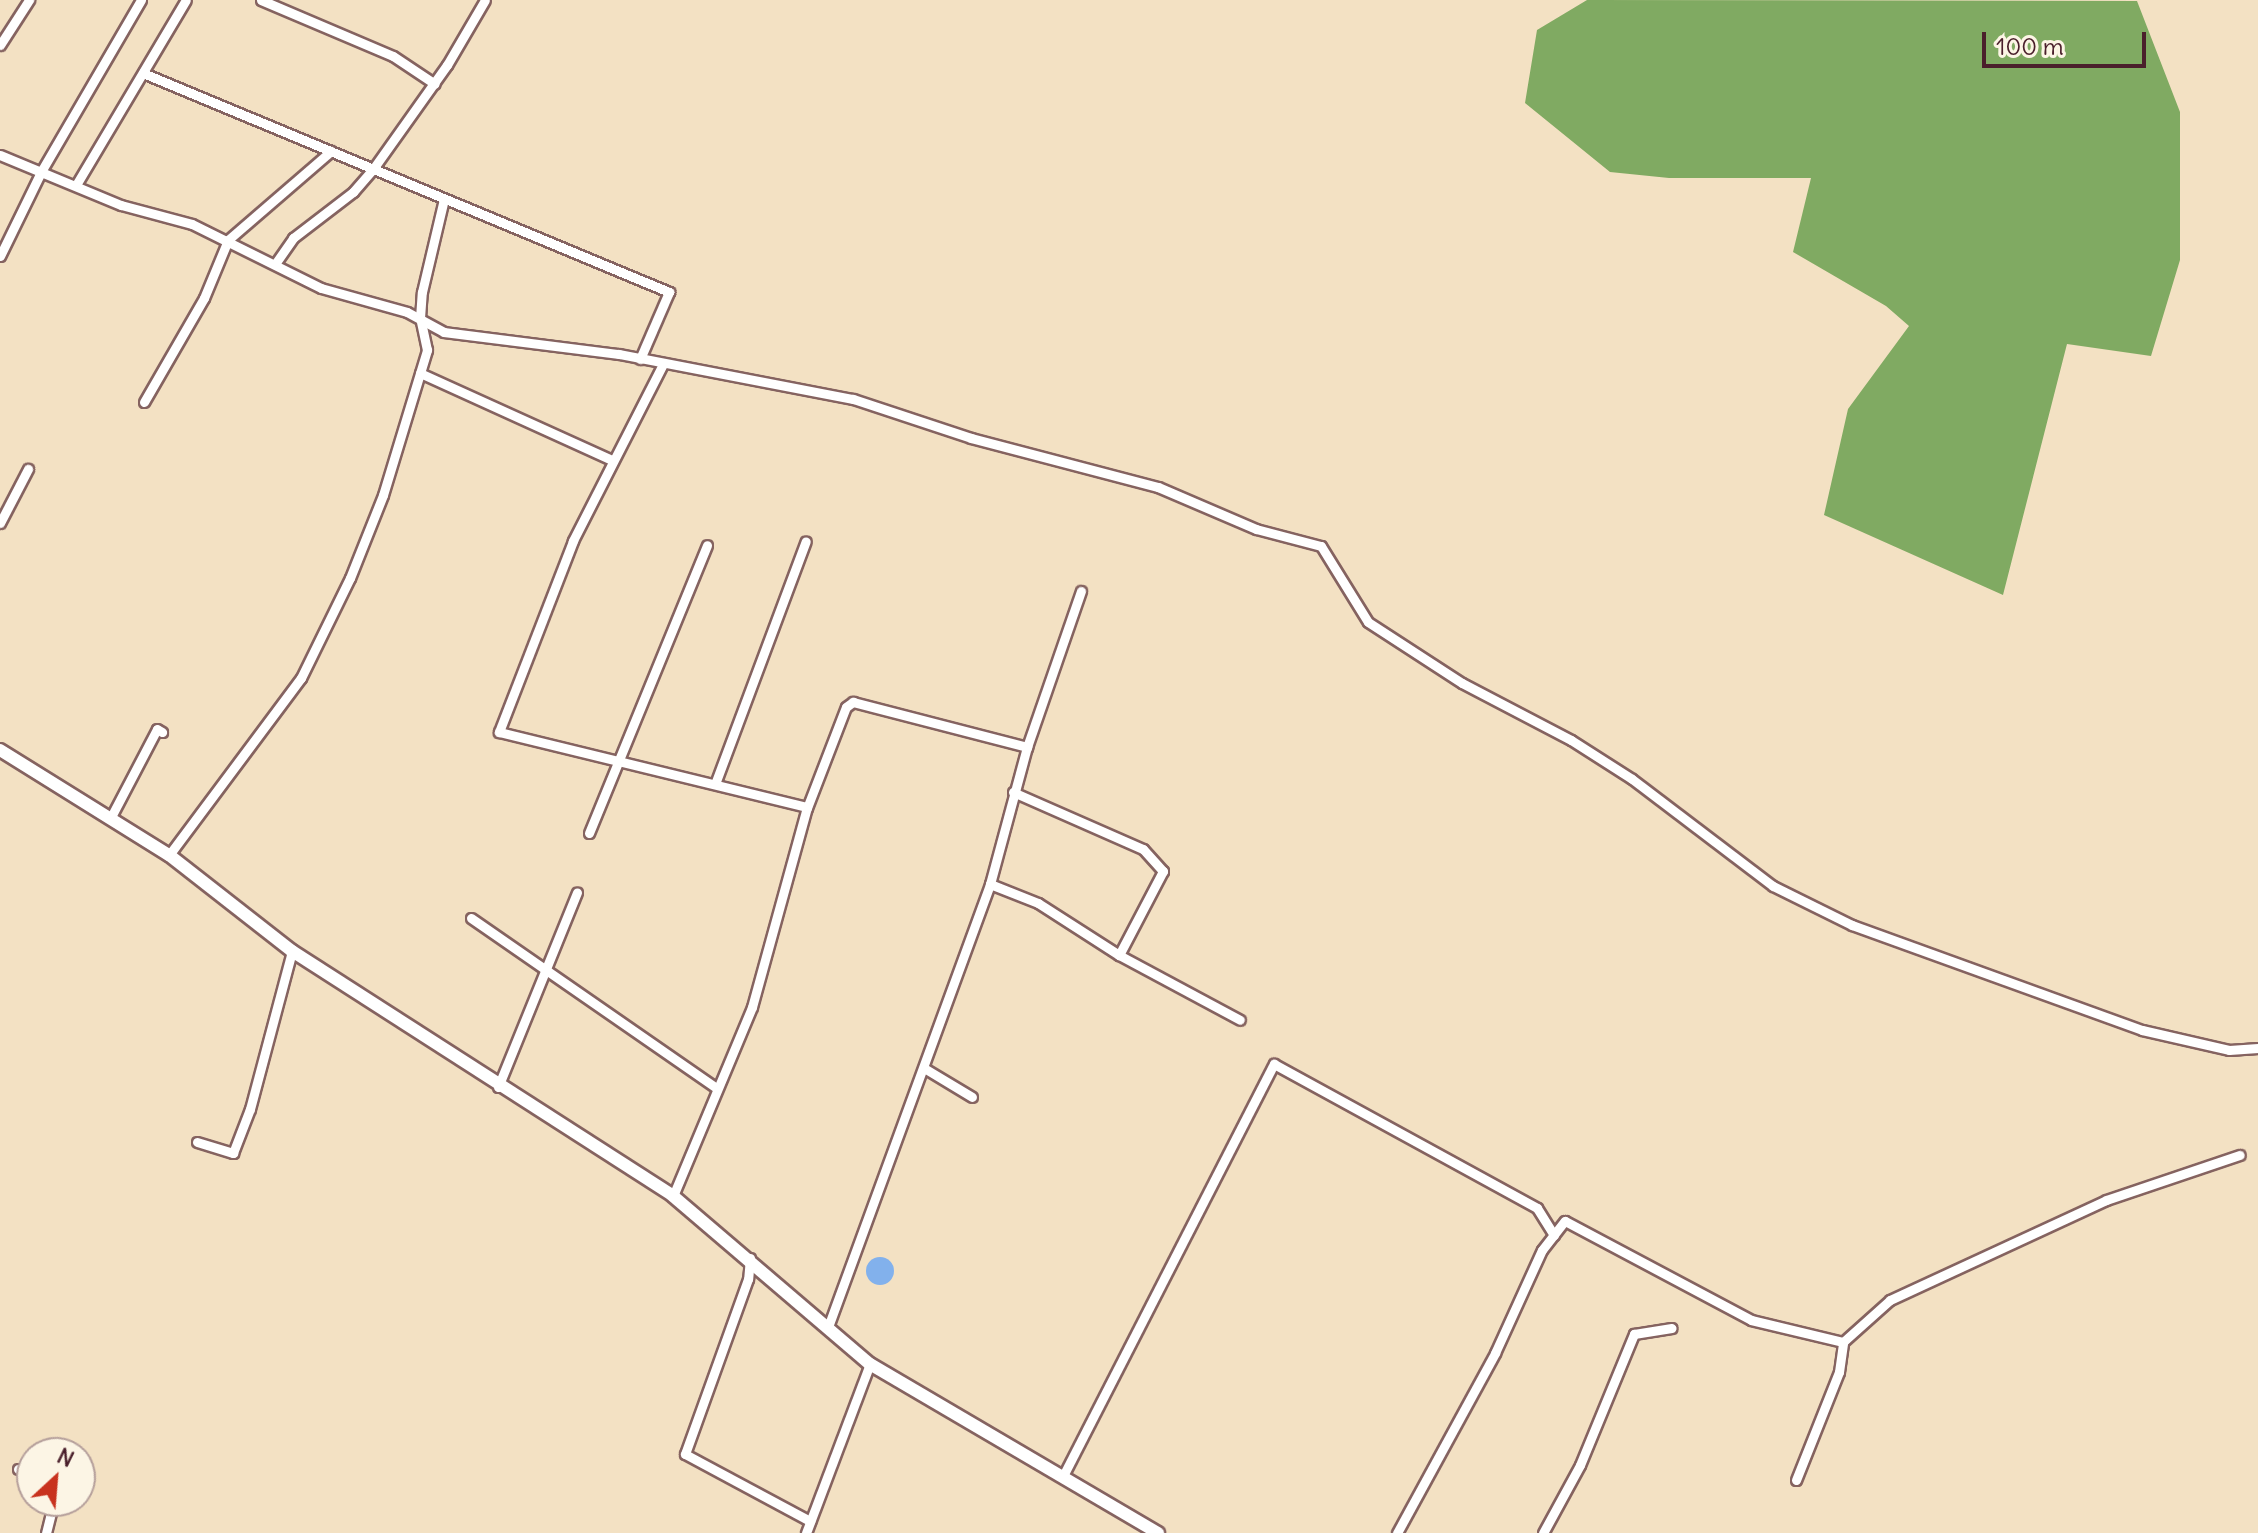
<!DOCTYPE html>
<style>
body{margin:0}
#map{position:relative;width:2258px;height:1533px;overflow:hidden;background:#f3e1c3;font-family:Delius,sans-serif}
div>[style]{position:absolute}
.forest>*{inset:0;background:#80aa62}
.water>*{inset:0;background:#82b1ec}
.round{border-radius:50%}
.roads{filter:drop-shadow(2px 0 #856360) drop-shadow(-2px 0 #856360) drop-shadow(0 2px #856360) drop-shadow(0 -2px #856360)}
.minor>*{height:9px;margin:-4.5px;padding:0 4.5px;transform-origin:4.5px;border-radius:4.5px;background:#fff}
.secondary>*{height:12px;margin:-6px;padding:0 6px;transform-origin:6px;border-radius:6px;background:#fff}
span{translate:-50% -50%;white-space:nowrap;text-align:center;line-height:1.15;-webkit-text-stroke:8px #fcf5e5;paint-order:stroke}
.north{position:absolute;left:16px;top:1437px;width:80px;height:80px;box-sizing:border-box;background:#fcf5e5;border:2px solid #b59f9b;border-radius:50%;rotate:26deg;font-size:22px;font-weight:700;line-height:32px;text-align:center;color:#4a1f2b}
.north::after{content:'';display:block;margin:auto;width:28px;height:36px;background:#c8321e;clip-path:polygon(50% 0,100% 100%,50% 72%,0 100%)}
.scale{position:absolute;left:1982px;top:32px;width:164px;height:36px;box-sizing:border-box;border:4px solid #4a1f2b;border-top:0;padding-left:10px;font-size:24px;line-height:28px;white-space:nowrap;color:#4a1f2b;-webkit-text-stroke:6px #fcf5e5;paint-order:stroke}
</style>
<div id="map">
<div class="forest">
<i style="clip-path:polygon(1587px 0,2137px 1px,2180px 112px,2180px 260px,2151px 356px,2067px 344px,2003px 595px,1824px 515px,1848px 409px,1909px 326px,1886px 306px,1793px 252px,1811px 178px,1669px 178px,1610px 172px,1525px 103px,1537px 30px)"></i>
</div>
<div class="water">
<i class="round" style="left:866px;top:1257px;width:28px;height:28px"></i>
</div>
<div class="roads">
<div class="minor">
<i style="left:261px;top:0;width:143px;rotate:23deg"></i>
<i style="left:393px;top:56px;width:50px;rotate:33.7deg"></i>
<i style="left:0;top:45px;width:54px;rotate:-57.2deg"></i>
<i style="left:143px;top:73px;width:570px;rotate:22.6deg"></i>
<i style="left:669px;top:292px;width:73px;rotate:113.4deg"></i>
<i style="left:0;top:155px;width:131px;rotate:22.5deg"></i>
<i style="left:121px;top:205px;width:73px;rotate:15deg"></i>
<i style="left:192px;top:224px;width:144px;rotate:26.4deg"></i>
<i style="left:321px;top:288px;width:89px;rotate:15.6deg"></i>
<i style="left:407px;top:312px;width:42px;rotate:28.4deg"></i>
<i style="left:444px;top:332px;width:176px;rotate:7.2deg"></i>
<i style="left:619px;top:354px;width:238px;rotate:10.9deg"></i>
<i style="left:853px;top:399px;width:124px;rotate:18.3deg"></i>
<i style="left:971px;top:438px;width:193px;rotate:14.7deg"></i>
<i style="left:1158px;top:487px;width:107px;rotate:23.2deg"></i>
<i style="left:1256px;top:529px;width:67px;rotate:14.7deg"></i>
<i style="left:1321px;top:546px;width:89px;rotate:58.3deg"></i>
<i style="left:1368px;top:622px;width:112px;rotate:33deg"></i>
<i style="left:1462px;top:683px;width:123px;rotate:27.6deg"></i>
<i style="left:1571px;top:740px;width:72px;rotate:32.6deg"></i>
<i style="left:1632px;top:779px;width:177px;rotate:37.2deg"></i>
<i style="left:1773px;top:886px;width:88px;rotate:26.3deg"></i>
<i style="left:1852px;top:925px;width:308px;rotate:19.9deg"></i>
<i style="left:2142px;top:1030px;width:89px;rotate:12.9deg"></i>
<i style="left:2229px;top:1050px;width:29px;rotate:-4deg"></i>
<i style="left:76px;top:185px;width:215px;rotate:-59.3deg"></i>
<i style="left:0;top:256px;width:96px;rotate:-64deg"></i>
<i style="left:42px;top:170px;width:197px;rotate:-59.8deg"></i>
<i style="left:275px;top:264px;width:32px;rotate:-55deg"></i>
<i style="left:293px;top:238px;width:76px;rotate:-37.5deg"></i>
<i style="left:353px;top:192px;width:30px;rotate:-49deg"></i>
<i style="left:373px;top:169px;width:128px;rotate:-54.6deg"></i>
<i style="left:447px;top:65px;width:75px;rotate:-59.7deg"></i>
<i style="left:663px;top:364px;width:199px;rotate:117deg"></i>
<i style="left:573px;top:541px;width:205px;rotate:111.2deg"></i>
<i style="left:499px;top:732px;width:317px;rotate:13.7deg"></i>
<i style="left:420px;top:373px;width:211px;rotate:24.4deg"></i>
<i style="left:144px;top:402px;width:120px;rotate:-60deg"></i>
<i style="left:204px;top:298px;width:63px;rotate:-67.5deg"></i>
<i style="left:228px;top:240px;width:136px;rotate:-40.8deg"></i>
<i style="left:0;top:523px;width:61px;rotate:-62.6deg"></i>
<i style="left:715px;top:784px;width:259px;rotate:-69.5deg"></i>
<i style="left:1013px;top:792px;width:142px;rotate:23.7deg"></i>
<i style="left:1143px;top:849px;width:30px;rotate:48deg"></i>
<i style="left:1163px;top:871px;width:95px;rotate:117.6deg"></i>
<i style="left:111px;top:817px;width:99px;rotate:-62.4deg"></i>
<i style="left:157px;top:729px;width:6px;rotate:31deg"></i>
<i style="left:589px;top:833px;width:311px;rotate:-67.7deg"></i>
<i style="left:169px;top:855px;width:221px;rotate:-53.3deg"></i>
<i style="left:301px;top:678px;width:111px;rotate:-63.9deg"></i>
<i style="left:350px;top:578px;width:89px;rotate:-68.3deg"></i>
<i style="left:383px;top:495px;width:152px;rotate:-73.1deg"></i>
<i style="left:427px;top:350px;width:33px;rotate:-102deg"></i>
<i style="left:420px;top:318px;width:26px;rotate:-86deg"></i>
<i style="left:422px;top:292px;width:96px;rotate:-76.7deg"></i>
<i style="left:990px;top:884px;width:52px;rotate:21.6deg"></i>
<i style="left:1038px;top:903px;width:96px;rotate:32.7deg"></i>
<i style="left:1119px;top:955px;width:137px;rotate:28.2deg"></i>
<i style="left:471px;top:918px;width:297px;rotate:34.7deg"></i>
<i style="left:924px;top:1068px;width:56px;rotate:31.1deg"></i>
<i style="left:498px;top:1087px;width:210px;rotate:-67.9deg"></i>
<i style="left:197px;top:1142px;width:38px;rotate:17deg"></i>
<i style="left:233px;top:1153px;width:47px;rotate:-68.9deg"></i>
<i style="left:250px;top:1109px;width:163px;rotate:-75.1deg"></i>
<i style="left:673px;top:1196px;width:205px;rotate:-67.3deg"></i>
<i style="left:752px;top:1007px;width:206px;rotate:-74.6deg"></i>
<i style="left:807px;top:808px;width:108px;rotate:-68.9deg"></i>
<i style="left:846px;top:707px;width:9px;rotate:-36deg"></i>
<i style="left:853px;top:702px;width:180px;rotate:14.5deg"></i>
<i style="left:750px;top:1258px;width:21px;rotate:95deg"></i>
<i style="left:748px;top:1279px;width:186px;rotate:109.8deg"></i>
<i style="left:685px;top:1454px;width:142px;rotate:28.2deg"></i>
<i style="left:828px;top:1327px;width:472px;rotate:-69.9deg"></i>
<i style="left:990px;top:884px;width:142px;rotate:-74.9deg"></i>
<i style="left:1027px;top:747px;width:165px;rotate:-70.9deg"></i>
<i style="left:18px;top:1469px;width:15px;rotate:16deg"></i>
<i style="left:1064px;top:1474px;width:461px;rotate:-62.9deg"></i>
<i style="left:1274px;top:1064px;width:300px;rotate:28.7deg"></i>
<i style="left:1537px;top:1208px;width:32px;rotate:58deg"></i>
<i style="left:1796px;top:1480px;width:116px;rotate:-68.3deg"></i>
<i style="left:1839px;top:1372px;width:30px;rotate:-82deg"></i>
<i style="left:1843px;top:1342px;width:63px;rotate:-41.8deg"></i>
<i style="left:1890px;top:1300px;width:238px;rotate:-24.8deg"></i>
<i style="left:2106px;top:1200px;width:141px;rotate:-18.6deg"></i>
<i style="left:46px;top:1533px;width:33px;rotate:-76deg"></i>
<i style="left:806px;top:1533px;width:181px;rotate:-69.3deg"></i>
<i style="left:1397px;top:1533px;width:205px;rotate:-61.4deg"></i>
<i style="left:1495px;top:1353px;width:113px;rotate:-65.5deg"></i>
<i style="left:1542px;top:1250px;width:37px;rotate:-52deg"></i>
<i style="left:1565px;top:1221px;width:211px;rotate:28deg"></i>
<i style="left:1751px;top:1320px;width:95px;rotate:13.4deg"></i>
<i style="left:1543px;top:1533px;width:77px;rotate:-61.4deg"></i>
<i style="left:1580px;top:1465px;width:142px;rotate:-67.6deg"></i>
<i style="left:1634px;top:1334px;width:38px;rotate:-9deg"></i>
</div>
<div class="secondary">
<i style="left:0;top:750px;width:199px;rotate:31.9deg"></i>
<i style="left:169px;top:855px;width:156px;rotate:38deg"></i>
<i style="left:292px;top:951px;width:453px;rotate:32.7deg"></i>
<i style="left:673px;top:1196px;width:259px;rotate:40.5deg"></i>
<i style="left:870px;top:1364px;width:334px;rotate:30.4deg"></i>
</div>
</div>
<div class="north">N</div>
<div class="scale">100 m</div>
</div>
